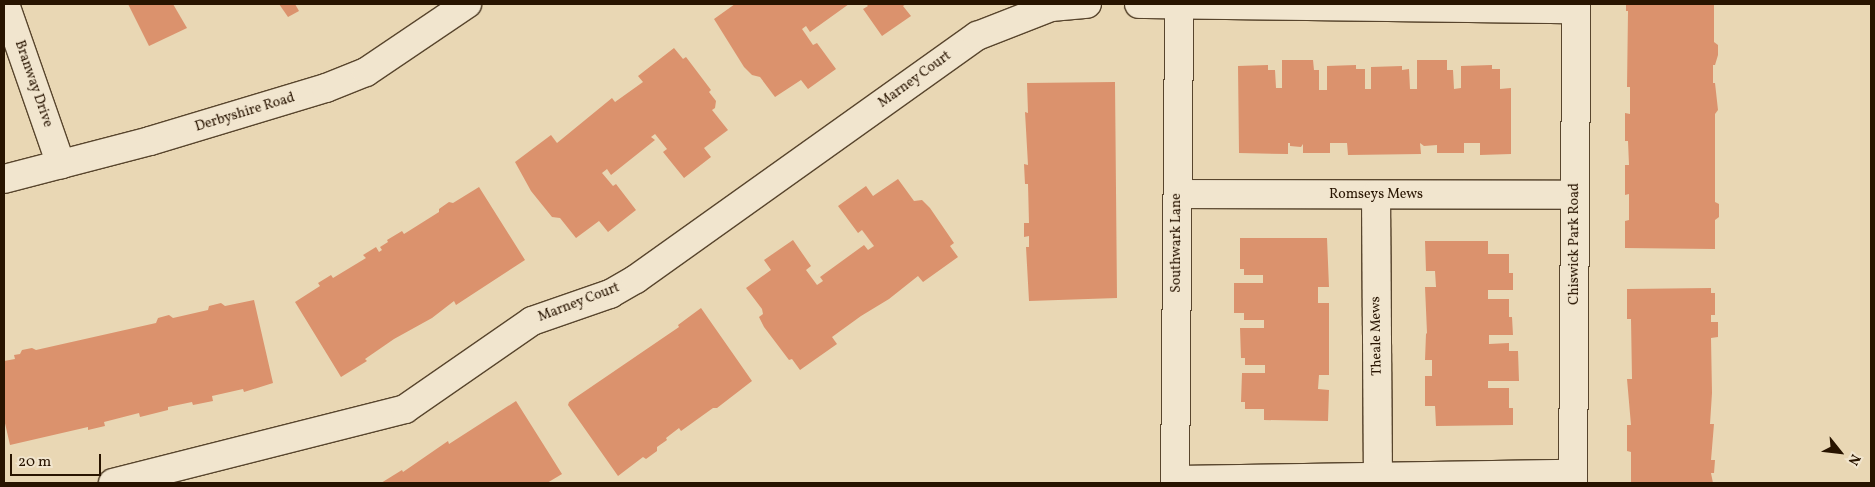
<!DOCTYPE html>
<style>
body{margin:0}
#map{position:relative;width:1875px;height:487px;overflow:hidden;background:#e9d7b4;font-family:Vollkorn,serif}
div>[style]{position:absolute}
.building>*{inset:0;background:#db926d}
.roads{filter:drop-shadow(1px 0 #58452d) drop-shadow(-1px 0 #58452d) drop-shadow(0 1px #58452d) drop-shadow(0 -1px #58452d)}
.minor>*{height:28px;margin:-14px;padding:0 14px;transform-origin:14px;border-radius:14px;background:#f1e5ce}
.tertiary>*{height:28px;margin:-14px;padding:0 14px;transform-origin:14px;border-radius:14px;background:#f1e5ce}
span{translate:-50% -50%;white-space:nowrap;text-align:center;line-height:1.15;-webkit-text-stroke:4px #f1e5ce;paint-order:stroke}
.street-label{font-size:14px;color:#281400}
.frame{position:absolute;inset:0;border:5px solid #281400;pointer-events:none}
.north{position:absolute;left:1815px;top:427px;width:50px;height:50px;-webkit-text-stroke:4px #f1e5ce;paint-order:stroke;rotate:119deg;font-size:14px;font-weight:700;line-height:20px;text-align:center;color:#281400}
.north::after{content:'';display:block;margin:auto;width:18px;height:22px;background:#281400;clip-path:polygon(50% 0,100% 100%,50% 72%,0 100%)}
.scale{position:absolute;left:10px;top:454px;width:91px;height:22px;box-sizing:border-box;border:2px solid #281400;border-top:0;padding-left:6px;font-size:15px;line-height:18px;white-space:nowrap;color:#281400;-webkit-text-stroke:4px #f1e5ce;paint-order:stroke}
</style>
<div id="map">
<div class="building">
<i style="clip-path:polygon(128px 4px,173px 4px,187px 28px,149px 46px)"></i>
<i style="clip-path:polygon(279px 4px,295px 4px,299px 11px,288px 17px)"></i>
<i style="clip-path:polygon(735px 4px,849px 4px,810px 32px,806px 26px,802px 29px,813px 45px,817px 43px,836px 69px,808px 89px,801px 80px,775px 97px,760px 77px,752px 75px,744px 67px,714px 19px)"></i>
<i style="clip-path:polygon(866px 4px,906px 4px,903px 6px,911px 16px,882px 36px,863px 9px,868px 6px)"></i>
<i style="clip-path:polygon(1626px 4px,1714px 4px,1714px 42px,1718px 45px,1718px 55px,1715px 65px,1713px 65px,1713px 83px,1715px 83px,1718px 110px,1715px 114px,1715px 202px,1719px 204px,1719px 217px,1715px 220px,1715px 249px,1625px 248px,1625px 221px,1629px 220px,1629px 194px,1625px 195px,1625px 165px,1629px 165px,1628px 141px,1625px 141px,1625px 113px,1630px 114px,1630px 87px,1627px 87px,1628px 11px,1626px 11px)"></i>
<i style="clip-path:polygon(674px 48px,683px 59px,686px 57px,711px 90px,709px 92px,716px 101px,715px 108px,712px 110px,728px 130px,704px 148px,711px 157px,684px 178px,663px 152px,667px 149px,655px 134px,651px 137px,655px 140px,611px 175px,607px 169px,602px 173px,613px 186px,616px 184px,636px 210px,608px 232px,599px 221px,576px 238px,560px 218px,552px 217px,531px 191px,515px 162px,551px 135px,557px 143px,612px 98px,615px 102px,643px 82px,638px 76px)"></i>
<i style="clip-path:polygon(1282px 60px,1313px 60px,1314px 70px,1319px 70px,1319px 90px,1327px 90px,1327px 66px,1356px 65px,1356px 69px,1365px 69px,1365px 89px,1371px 89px,1371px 67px,1402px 66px,1402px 70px,1409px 69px,1410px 89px,1417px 89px,1417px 60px,1447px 60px,1447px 70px,1453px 70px,1454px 89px,1461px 88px,1461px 66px,1492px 65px,1492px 69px,1500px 69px,1500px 89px,1511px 88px,1511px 154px,1480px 155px,1480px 143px,1464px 143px,1464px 153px,1437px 153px,1437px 145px,1424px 146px,1420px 143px,1421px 154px,1348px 155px,1347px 143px,1330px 143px,1330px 153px,1303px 153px,1303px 144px,1301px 147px,1290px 146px,1290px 143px,1288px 143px,1288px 154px,1239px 153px,1238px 66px,1268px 65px,1268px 70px,1275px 70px,1276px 88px,1282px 88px)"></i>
<i style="clip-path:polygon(1115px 82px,1117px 298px,1029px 301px,1026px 247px,1029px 247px,1029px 236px,1024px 237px,1024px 223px,1029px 223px,1028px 184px,1025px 184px,1024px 164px,1028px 165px,1025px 112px,1028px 113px,1027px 83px)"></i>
<i style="clip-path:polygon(898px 179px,914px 201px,922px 200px,930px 208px,954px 243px,950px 246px,958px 257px,923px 282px,918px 276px,889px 299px,861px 316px,832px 337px,837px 344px,800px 370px,792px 359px,789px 360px,764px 327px,759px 317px,763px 314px,762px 309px,746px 288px,771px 270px,764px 260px,793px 240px,811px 266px,806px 270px,817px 285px,823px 281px,820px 277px,864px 245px,868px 250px,874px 246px,862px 230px,858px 233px,838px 206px,866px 186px,873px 196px)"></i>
<i style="clip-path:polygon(479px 187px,525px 260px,456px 305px,454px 301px,432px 318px,394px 339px,365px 359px,367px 361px,341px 377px,295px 302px,320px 286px,318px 283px,331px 275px,333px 278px,366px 258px,363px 255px,376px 247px,379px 252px,382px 250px,380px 247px,388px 242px,387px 240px,402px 231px,404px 234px,439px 212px,439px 209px,449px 202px,453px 203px)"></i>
<i style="clip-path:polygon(1240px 238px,1327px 238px,1329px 287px,1318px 287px,1318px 303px,1329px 303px,1329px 375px,1319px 375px,1318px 389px,1329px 390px,1328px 421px,1264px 420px,1264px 409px,1245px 409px,1245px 402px,1241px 402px,1242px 373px,1265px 373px,1265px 365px,1245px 365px,1245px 358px,1241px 358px,1240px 328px,1264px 328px,1264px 320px,1244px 320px,1244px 313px,1234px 313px,1234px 283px,1263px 283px,1263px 275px,1244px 275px,1244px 269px,1240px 269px)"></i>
<i style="clip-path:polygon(1425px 241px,1488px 241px,1488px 254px,1509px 254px,1509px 273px,1513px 273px,1513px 290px,1488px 290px,1488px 299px,1509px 299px,1509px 317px,1512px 317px,1513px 335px,1489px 335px,1489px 344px,1509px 343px,1509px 351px,1518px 351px,1519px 381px,1488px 381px,1488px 388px,1509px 388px,1509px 408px,1513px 408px,1513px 425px,1436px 426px,1435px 406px,1425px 406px,1425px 376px,1432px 376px,1432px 360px,1425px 360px,1426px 334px,1427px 333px,1425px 287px,1436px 287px,1435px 271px,1426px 271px)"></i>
<i style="clip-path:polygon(1711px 288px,1711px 293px,1715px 293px,1715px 315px,1711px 315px,1711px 322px,1718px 322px,1718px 337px,1711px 338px,1712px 393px,1710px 424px,1714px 424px,1711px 460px,1715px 460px,1714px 473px,1711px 473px,1713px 483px,1631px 483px,1631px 452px,1627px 451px,1627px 425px,1631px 425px,1627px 379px,1632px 379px,1631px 319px,1627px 319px,1627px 289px)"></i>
<i style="clip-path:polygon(254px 300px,273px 383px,244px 392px,243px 389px,212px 396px,213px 401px,193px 405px,192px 402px,168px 407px,168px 410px,140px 417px,139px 413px,104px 422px,105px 426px,88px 430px,88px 427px,10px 445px,4px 419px,4px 361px,15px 359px,14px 355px,20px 354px,22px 350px,32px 348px,36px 350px,156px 323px,158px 318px,169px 315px,173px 318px,208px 310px,209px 306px,221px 303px,225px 306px)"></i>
<i style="clip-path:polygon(701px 308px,752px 381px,717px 408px,713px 408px,681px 431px,679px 428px,666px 438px,667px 440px,657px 447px,657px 451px,646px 459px,643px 457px,618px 476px,568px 405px,569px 402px,679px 327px,678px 325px)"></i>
<i style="clip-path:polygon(516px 401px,562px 474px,547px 483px,381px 483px,402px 470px,403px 472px,448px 441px,449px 444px)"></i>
</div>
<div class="roads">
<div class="minor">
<i style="left:5px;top:4px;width:170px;rotate:70.8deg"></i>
<i style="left:1139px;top:4px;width:437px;rotate:0.7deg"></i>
<i style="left:1178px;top:194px;width:397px;rotate:0.1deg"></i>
<i style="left:1376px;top:195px;width:282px;rotate:89.6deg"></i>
<i style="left:1176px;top:480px;width:397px;rotate:-0.9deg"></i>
<i style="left:113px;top:483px;width:301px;rotate:-14.2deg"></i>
<i style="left:405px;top:409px;width:155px;rotate:-34.7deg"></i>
<i style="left:532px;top:321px;width:83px;rotate:-19.1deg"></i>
<i style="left:610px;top:294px;width:30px;rotate:-30deg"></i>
<i style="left:636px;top:279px;width:419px;rotate:-35.5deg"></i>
<i style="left:977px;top:36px;width:79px;rotate:-21.4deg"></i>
<i style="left:1051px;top:7px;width:36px;rotate:-5deg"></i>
<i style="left:1175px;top:483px;width:479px;rotate:-89.5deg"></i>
<i style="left:1573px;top:483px;width:479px;rotate:-89.6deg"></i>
</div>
<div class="tertiary">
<i style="left:4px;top:179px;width:151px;rotate:-14.6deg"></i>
<i style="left:150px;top:141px;width:184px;rotate:-16.8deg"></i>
<i style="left:326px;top:88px;width:43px;rotate:-21.8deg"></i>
<i style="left:366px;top:72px;width:122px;rotate:-34deg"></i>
</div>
</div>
<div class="street-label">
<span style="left:915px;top:80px;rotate:-36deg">Marney Court</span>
<span style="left:33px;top:84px;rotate:71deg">Branway Drive</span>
<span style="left:245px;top:113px;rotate:-17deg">Derbyshire Road</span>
<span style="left:1376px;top:195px">Romseys Mews</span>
<span style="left:1177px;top:243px;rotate:-90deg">Southwark Lane</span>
<span style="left:1575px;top:244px;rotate:-90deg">Chiswick Park Road</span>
<span style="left:579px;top:303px;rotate:-21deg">Marney Court</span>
<span style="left:1377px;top:336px;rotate:-91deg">Theale Mews</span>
</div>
<div class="frame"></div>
<div class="north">N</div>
<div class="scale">20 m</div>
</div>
